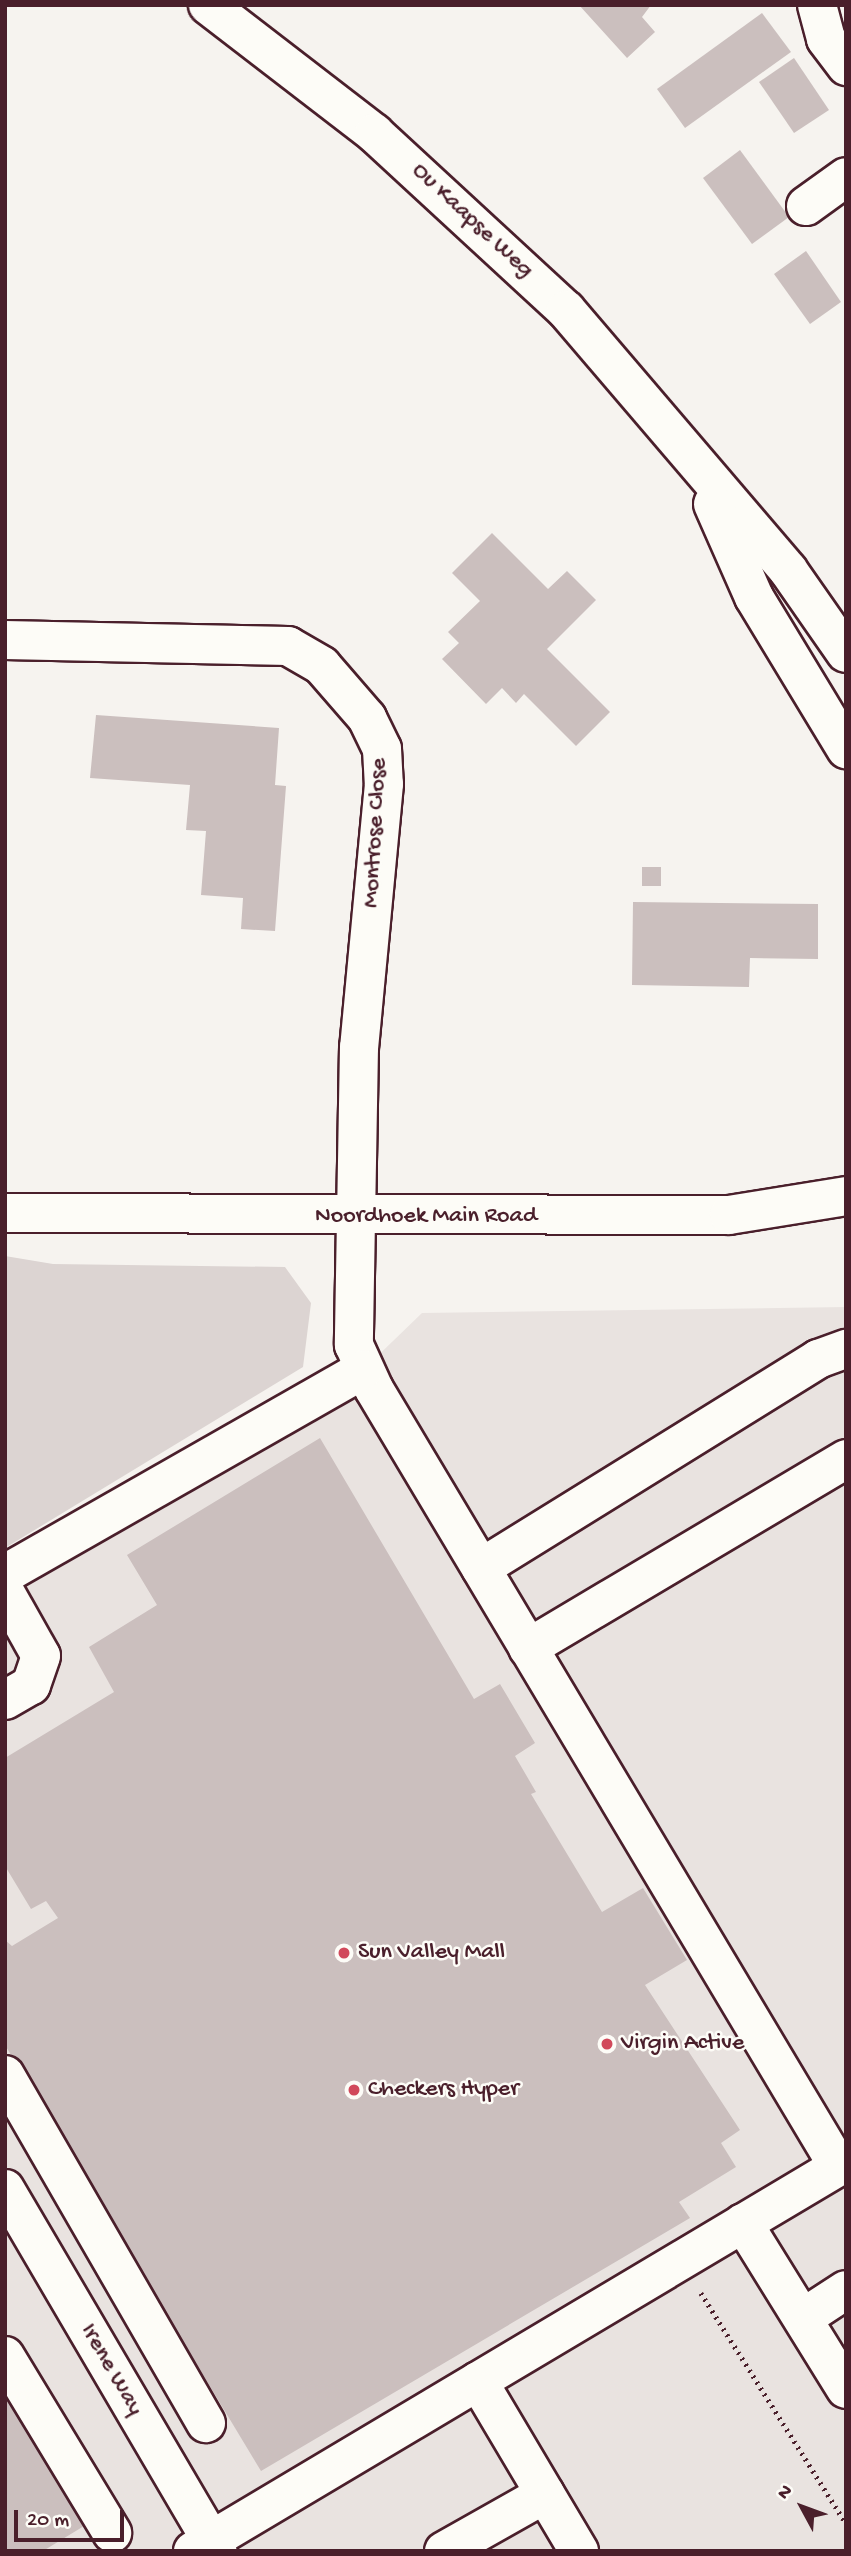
<!DOCTYPE html>
<style>
body{margin:0}
#map{position:relative;width:851px;height:2556px;overflow:hidden;background:#f6f3ef;font-family:"Gochi Hand",sans-serif}
div>[style]{position:absolute}
.built>*{inset:0;background:#e9e3e0}
.green>*{inset:0;background:#dcd4d2}
.building>*{inset:0;background:#cbbfbe}
.path>*{height:4.5px;margin-top:-2.25px;transform-origin:0;background:repeating-linear-gradient(90deg,#4a1f2b 0 2px,transparent 0 7px)}
.roads{filter:drop-shadow(2px 0 #4a1f2b) drop-shadow(-2px 0 #4a1f2b) drop-shadow(0 2px #4a1f2b) drop-shadow(0 -2px #4a1f2b)}
.minor>*{height:38px;margin:-19px;padding:0 19px;transform-origin:19px;border-radius:19px;background:#fdfcf7}
.major>*{height:38px;margin:-19px;padding:0 19px;transform-origin:19px;border-radius:19px;background:#fdfcf7}
.dots>*{width:19px;height:19px;translate:-50% -50%;box-sizing:border-box;border:4px solid #fdfcf7;border-radius:50%}
span{translate:-50% -50%;white-space:nowrap;text-align:center;line-height:1.15;-webkit-text-stroke:5px #fdfcf7;paint-order:stroke}
.street-label{font-size:24px;color:#4a1f2b}
.poi-label{font-size:24px;color:#4a1f2b}
.left{translate:0 -50%;text-align:left}
.frame{position:absolute;inset:0;border:7px solid #4a1f2b;pointer-events:none}
.north{position:absolute;left:767px;top:2472px;width:70px;height:70px;-webkit-text-stroke:5px #fdfcf7;paint-order:stroke;rotate:311deg;font-size:19px;font-weight:700;line-height:28px;text-align:center;color:#4a1f2b}
.north::after{content:'';display:block;margin:auto;width:24px;height:32px;background:#4a1f2b;clip-path:polygon(50% 0,100% 100%,50% 72%,0 100%)}
.scale{position:absolute;left:14px;top:2510px;width:110px;height:32px;box-sizing:border-box;border:4px solid #4a1f2b;border-top:0;padding-left:9px;font-size:21px;line-height:24px;white-space:nowrap;color:#4a1f2b;-webkit-text-stroke:5px #fdfcf7;paint-order:stroke}
</style>
<div id="map">
<div class="built">
<i style="clip-path:polygon(846px 1307px,846px 2551px,5px 2551px,5px 1574px,364px 1369px,422px 1313px)"></i>
</div>
<div class="green">
<i style="clip-path:polygon(5px 1256px,53px 1264px,285px 1267px,311px 1303px,303px 1367px,5px 1548px)"></i>
</div>
<div class="building">
<i style="clip-path:polygon(579px 5px,651px 5px,642px 17px,655px 32px,627px 58px)"></i>
<i style="clip-path:polygon(762px 13px,791px 52px,685px 128px,657px 89px)"></i>
<i style="clip-path:polygon(794px 58px,829px 110px,794px 133px,759px 82px)"></i>
<i style="clip-path:polygon(740px 150px,789px 217px,752px 244px,703px 178px)"></i>
<i style="clip-path:polygon(806px 251px,841px 302px,810px 324px,774px 274px)"></i>
<i style="clip-path:polygon(492px 533px,548px 589px,567px 571px,596px 600px,547px 649px,610px 712px,576px 746px,524px 694px,516px 703px,502px 688px,486px 704px,442px 659px,459px 643px,448px 632px,480px 601px,452px 573px)"></i>
<i style="clip-path:polygon(96px 715px,279px 728px,275px 785px,286px 786px,275px 931px,241px 929px,243px 898px,201px 895px,206px 831px,186px 830px,190px 785px,90px 778px)"></i>
<i style="clip-path:polygon(642px 867px,661px 867px,661px 886px,642px 886px)"></i>
<i style="clip-path:polygon(633px 902px,818px 904px,818px 959px,750px 958px,749px 987px,632px 985px)"></i>
<i style="clip-path:polygon(320px 1438px,474px 1699px,500px 1684px,535px 1743px,515px 1756px,536px 1792px,531px 1794px,602px 1912px,643px 1888px,687px 1960px,645px 1985px,740px 2130px,721px 2143px,736px 2167px,679px 2202px,690px 2218px,261px 2471px,191px 2355px,183px 2359px,167px 2334px,176px 2329px,5px 2045px,5px 1940px,12px 1946px,58px 1918px,46px 1901px,31px 1909px,5px 1866px,5px 1758px,114px 1692px,89px 1647px,157px 1605px,127px 1555px)"></i>
<i style="clip-path:polygon(5px 2394px,84px 2526px,43px 2551px,5px 2551px)"></i>
</div>
<div class="path">
<i style="left:701px;top:2293px;width:272px;rotate:57.8deg"></i>
</div>
<div class="roads">
<div class="minor">
<i style="left:817px;top:5px;width:35px;rotate:75deg"></i>
<i style="left:826px;top:39px;width:34px;rotate:53deg"></i>
<i style="left:806px;top:206px;width:49px;rotate:-35.9deg"></i>
<i style="left:5px;top:640px;width:283px;rotate:1.2deg"></i>
<i style="left:288px;top:646px;width:39px;rotate:30deg"></i>
<i style="left:322px;top:666px;width:69px;rotate:49.1deg"></i>
<i style="left:367px;top:718px;width:34px;rotate:64deg"></i>
<i style="left:382px;top:749px;width:35px;rotate:87deg"></i>
<i style="left:384px;top:784px;width:264px;rotate:95.4deg"></i>
<i style="left:359px;top:1047px;width:298px;rotate:91deg"></i>
<i style="left:354px;top:1345px;width:48px;rotate:65.6deg"></i>
<i style="left:374px;top:1389px;width:905px;rotate:59.16deg"></i>
<i style="left:481px;top:1568px;width:397px;rotate:-31.8deg"></i>
<i style="left:818px;top:1359px;width:30px;rotate:-20deg"></i>
<i style="left:5px;top:1574px;width:413px;rotate:-29.7deg"></i>
<i style="left:5px;top:1592px;width:73px;rotate:60.6deg"></i>
<i style="left:41px;top:1656px;width:31px;rotate:109deg"></i>
<i style="left:31px;top:1685px;width:30px;rotate:150deg"></i>
<i style="left:528px;top:1648px;width:370px;rotate:-30.7deg"></i>
<i style="left:5px;top:2075px;width:402px;rotate:60deg"></i>
<i style="left:5px;top:2189px;width:420px;rotate:59.6deg"></i>
<i style="left:743px;top:2223px;width:195px;rotate:58.2deg"></i>
<i style="left:803px;top:2318px;width:51px;rotate:-33.1deg"></i>
<i style="left:5px;top:2356px;width:207px;rotate:58.8deg"></i>
<i style="left:478px;top:2381px;width:198px;rotate:59.3deg"></i>
<i style="left:193px;top:2551px;width:760px;rotate:-30.78deg"></i>
<i style="left:444px;top:2551px;width:116px;rotate:-29.4deg"></i>
</div>
<div class="major">
<i style="left:208px;top:5px;width:210px;rotate:37.6deg"></i>
<i style="left:374px;top:133px;width:261px;rotate:42.7deg"></i>
<i style="left:566px;top:310px;width:342px;rotate:49.5deg"></i>
<i style="left:788px;top:570px;width:101px;rotate:55.1deg"></i>
<i style="left:713px;top:504px;width:102px;rotate:66.2deg"></i>
<i style="left:754px;top:597px;width:178px;rotate:58.8deg"></i>
<i style="left:5px;top:1213px;width:724px;rotate:0.16deg"></i>
<i style="left:729px;top:1215px;width:119px;rotate:-9.2deg"></i>
</div>
</div>
<div class="dots">
<i style="left:344px;top:1953px;background:#d1495b"></i>
<i style="left:607px;top:2044px;background:#d1495b"></i>
<i style="left:354px;top:2090px;background:#d1495b"></i>
</div>
<div class="street-label">
<span style="left:472px;top:221px;rotate:43deg">Ou Kaapse Weg</span>
<span style="left:376px;top:833px;rotate:-87deg">Montrose Close</span>
<span style="left:426px;top:1217px">Noordhoek Main Road</span>
<span style="left:111px;top:2370px;rotate:60deg">Irene Way</span>
</div>
<div class="poi-label">
<span class="left" style="left:358px;top:1953px">Sun Valley Mall</span>
<span class="left" style="left:621px;top:2044px">Virgin Active</span>
<span class="left" style="left:368px;top:2090px">Checkers Hyper</span>
</div>
<div class="frame"></div>
<div class="north">N</div>
<div class="scale">20 m</div>
</div>
